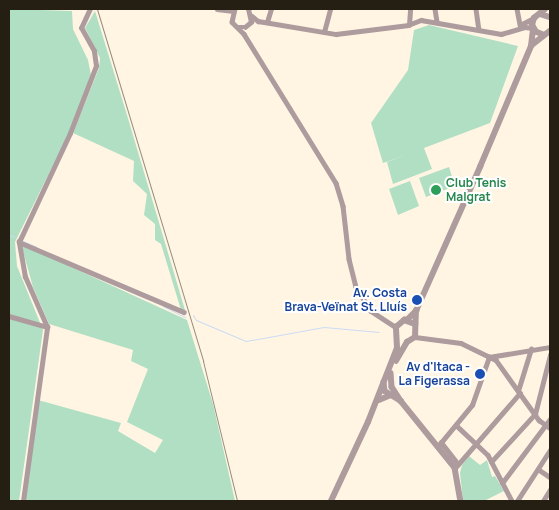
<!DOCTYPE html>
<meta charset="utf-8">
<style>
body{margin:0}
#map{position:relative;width:559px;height:510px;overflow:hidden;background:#fff5e2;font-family:Manrope,sans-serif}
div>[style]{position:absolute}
.green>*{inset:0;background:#b1dfc4}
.stream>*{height:1px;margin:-0.5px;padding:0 0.5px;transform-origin:0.5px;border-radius:0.5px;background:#cbdbf6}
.minor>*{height:4.5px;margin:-2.25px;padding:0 2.25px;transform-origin:2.25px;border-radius:2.25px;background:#ad9b9e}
.tertiary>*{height:5.5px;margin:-2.75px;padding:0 2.75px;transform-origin:2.75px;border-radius:2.75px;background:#ad9b9e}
.rail>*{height:1px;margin:-0.5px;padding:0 0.5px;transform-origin:0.5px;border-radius:0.5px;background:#958d7d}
.dots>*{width:14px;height:14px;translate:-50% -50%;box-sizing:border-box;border:2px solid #fff;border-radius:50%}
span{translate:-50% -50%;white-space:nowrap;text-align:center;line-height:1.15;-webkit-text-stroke:4px #fff;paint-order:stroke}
.leisure-label{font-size:12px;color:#27864d;font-weight:700}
.left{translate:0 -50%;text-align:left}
.transit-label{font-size:12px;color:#164399;font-weight:700}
.right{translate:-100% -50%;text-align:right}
.frame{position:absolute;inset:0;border:10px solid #251f13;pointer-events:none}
</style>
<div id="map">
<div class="green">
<i style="clip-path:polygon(9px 9px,72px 11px,73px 29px,88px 60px,91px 75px,69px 133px,15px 242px,17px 266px,43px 330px,19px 501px,9px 501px)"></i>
<i style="clip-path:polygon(95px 11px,127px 115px,185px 310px,181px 310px,161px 244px,155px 240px,155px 224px,144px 215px,147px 194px,133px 181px,134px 161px,73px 133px,99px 68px,100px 58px,85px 28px)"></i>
<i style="clip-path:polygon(429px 25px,518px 46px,490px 123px,424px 148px,432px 169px,393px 184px,387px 162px,406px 155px,383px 163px,371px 123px,408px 70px,414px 30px)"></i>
<i style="clip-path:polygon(449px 167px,455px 186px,426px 197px,419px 178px)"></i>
<i style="clip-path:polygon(410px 181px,419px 206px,398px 215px,389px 189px)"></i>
<i style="clip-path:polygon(21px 244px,187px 320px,213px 404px,235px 501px,25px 501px,38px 400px,121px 423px,118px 431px,155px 453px,163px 440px,127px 422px,148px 369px,131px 361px,133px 350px,49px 324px,33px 287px)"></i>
<i style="clip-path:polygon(469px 456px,480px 465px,487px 460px,492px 477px,495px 476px,504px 491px,484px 501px,463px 501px,460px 473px,462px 465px)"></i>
</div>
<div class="stream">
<i style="left:9px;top:235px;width:5px;rotate:22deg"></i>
<i style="left:23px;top:241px;width:15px;rotate:23deg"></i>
<i style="left:163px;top:306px;width:25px;rotate:27deg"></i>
<i style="left:193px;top:315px;width:6px;rotate:59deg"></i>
<i style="left:196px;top:320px;width:54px;rotate:22.8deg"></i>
<i style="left:246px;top:341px;width:79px;rotate:-10.2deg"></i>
<i style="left:324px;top:327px;width:55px;rotate:5.2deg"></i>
</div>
<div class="minor">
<i style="left:217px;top:9px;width:16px;rotate:7deg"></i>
<i style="left:235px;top:9px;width:13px;rotate:103deg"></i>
<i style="left:232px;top:22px;width:17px;rotate:45deg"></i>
<i style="left:244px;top:34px;width:175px;rotate:58.3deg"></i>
<i style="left:336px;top:183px;width:24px;rotate:73deg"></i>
<i style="left:343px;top:206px;width:53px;rotate:83.5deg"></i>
<i style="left:349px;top:259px;width:29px;rotate:76deg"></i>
<i style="left:356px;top:287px;width:28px;rotate:58deg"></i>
<i style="left:371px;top:311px;width:30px;rotate:33deg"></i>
<i style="left:435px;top:9px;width:13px;rotate:81deg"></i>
<i style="left:476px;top:9px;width:21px;rotate:82deg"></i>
<i style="left:517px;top:9px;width:16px;rotate:79deg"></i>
<i style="left:520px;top:25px;width:16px;rotate:-27deg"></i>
<i style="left:252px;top:16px;width:8px;rotate:40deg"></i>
<i style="left:258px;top:21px;width:79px;rotate:9.5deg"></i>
<i style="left:336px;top:34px;width:73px;rotate:-7.1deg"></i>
<i style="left:408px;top:25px;width:14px;rotate:-21deg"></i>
<i style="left:421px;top:20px;width:81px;rotate:9.9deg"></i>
<i style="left:501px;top:34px;width:25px;rotate:-16deg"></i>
<i style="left:525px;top:27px;width:7px;rotate:8deg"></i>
<i style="left:267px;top:22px;width:14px;rotate:-73deg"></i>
<i style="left:409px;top:25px;width:16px;rotate:-86deg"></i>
<i style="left:238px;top:27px;width:7px"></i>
<i style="left:245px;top:27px;width:8px;rotate:-40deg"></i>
<i style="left:251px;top:22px;width:13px;rotate:-103deg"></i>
<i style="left:324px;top:32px;width:24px;rotate:-75deg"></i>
<i style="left:19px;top:242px;width:179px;rotate:23deg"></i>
<i style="left:9px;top:316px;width:40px;rotate:16deg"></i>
<i style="left:415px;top:337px;width:46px;rotate:7.4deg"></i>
<i style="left:461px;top:343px;width:39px;rotate:26deg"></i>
<i style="left:496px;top:360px;width:74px;rotate:54.4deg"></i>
<i style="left:539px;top:420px;width:14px;rotate:36deg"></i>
<i style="left:489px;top:357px;width:62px;rotate:-9.3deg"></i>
<i style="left:518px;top:391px;width:44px;rotate:-72.8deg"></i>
<i style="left:457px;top:426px;width:42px;rotate:43.1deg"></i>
<i style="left:488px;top:455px;width:52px;rotate:62.4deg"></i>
<i style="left:441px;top:442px;width:28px;rotate:52deg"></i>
<i style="left:439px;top:445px;width:52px;rotate:-50.5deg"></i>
<i style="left:472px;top:405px;width:51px;rotate:-70.5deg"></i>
<i style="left:491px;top:462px;width:65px;rotate:-47.5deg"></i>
<i style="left:535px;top:414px;width:61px;rotate:-75.7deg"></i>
<i style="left:455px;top:468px;width:99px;rotate:-49.1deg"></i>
<i style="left:538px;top:469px;width:14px;rotate:34deg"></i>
<i style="left:502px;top:483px;width:80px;rotate:-53.1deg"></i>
<i style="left:23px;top:501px;width:176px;rotate:-82.1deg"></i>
<i style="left:47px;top:327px;width:55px;rotate:-113.7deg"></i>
<i style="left:25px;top:277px;width:36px;rotate:-100deg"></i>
<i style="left:19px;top:242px;width:120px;rotate:-64.9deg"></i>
<i style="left:70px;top:133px;width:72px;rotate:-68.8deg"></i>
<i style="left:96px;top:66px;width:15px;rotate:-98deg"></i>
<i style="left:94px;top:51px;width:26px;rotate:-119deg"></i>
<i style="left:81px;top:28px;width:21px;rotate:-65deg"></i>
<i style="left:517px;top:501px;width:61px;rotate:-57.1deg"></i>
<i style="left:543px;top:501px;width:13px;rotate:-58deg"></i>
</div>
<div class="tertiary">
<i style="left:540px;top:14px;width:10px;rotate:17deg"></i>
<i style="left:543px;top:35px;width:8px;rotate:-157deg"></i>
<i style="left:536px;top:32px;width:8px;rotate:-120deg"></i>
<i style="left:532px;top:25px;width:7px;rotate:-74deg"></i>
<i style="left:534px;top:18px;width:14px;rotate:-39deg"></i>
<i style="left:532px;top:45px;width:23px;rotate:-38deg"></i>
<i style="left:407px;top:320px;width:13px;rotate:-45deg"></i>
<i style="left:416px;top:311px;width:158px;rotate:-66deg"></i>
<i style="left:480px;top:167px;width:131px;rotate:-67.1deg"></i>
<i style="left:531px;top:46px;width:17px;rotate:-83deg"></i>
<i style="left:396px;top:361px;width:22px;rotate:-60deg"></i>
<i style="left:407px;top:342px;width:9px;rotate:-32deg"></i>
<i style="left:415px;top:337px;width:26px;rotate:-88deg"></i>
<i style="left:391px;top:373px;width:14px;rotate:86deg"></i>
<i style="left:392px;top:387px;width:17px;rotate:57deg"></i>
<i style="left:401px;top:401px;width:86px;rotate:51.1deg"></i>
<i style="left:455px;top:468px;width:34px;rotate:80deg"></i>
<i style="left:384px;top:382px;width:9px;rotate:84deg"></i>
<i style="left:385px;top:391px;width:19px;rotate:32deg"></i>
<i style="left:379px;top:400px;width:13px;rotate:-23deg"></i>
<i style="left:331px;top:501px;width:87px;rotate:-64.9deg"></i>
<i style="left:368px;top:422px;width:79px;rotate:-68.6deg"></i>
<i style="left:397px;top:348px;width:21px;rotate:-93deg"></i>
<i style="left:396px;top:327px;width:11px;rotate:-41deg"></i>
<i style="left:404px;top:320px;width:12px;rotate:20deg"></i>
</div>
<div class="rail">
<i style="left:97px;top:9px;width:368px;rotate:73.2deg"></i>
<i style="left:203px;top:361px;width:144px;rotate:76.3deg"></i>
</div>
<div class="dots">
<i style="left:436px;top:190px;background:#2e9e5b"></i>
<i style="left:417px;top:300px;background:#1a4fb4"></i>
<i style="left:480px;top:374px;background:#1a4fb4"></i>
</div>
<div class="leisure-label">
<span class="left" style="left:446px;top:190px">Club Tenis<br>Malgrat</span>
</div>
<div class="transit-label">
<span class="right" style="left:407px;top:300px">Av. Costa<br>Brava-Veïnat St. Lluís</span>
<span class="right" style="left:470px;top:374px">Av d'Itaca -<br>La Figerassa</span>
</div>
<div class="frame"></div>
</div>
